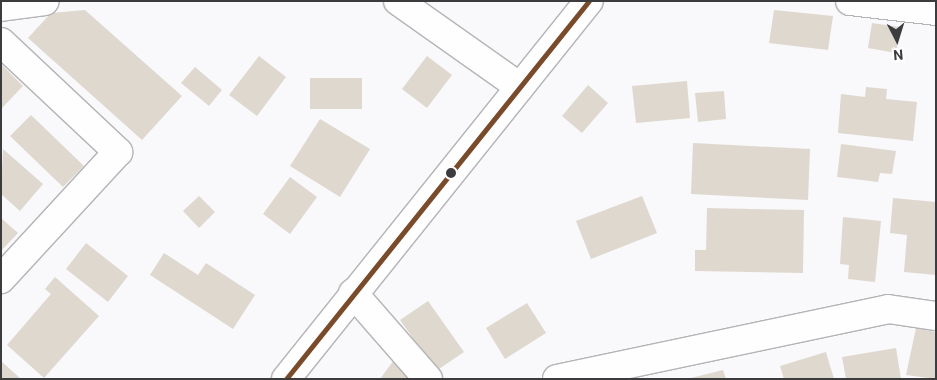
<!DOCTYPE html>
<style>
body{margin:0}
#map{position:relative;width:937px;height:380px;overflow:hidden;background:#f9f8fb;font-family:Roboto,sans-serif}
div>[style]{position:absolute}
.building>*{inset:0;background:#dfd8cf}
.roads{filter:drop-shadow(1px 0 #b4b3b5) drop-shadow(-1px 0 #b4b3b5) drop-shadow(0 1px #b4b3b5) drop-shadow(0 -1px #b4b3b5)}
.minor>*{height:28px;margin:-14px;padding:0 14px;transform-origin:14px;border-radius:14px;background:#fefefe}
.major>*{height:28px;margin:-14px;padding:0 14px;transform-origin:14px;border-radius:14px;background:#fefefe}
.bus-1>*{height:5px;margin:-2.5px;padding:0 2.5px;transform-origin:2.5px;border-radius:2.5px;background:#7a4b2a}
.dots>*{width:14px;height:14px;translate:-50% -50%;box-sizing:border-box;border:2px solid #fff;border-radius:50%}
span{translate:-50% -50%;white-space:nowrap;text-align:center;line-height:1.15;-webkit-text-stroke:5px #fff;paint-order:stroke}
.frame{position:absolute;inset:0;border:2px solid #3c3c3e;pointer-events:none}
.north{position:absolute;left:872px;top:15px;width:50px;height:50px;-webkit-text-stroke:4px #fff;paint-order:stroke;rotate:175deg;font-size:14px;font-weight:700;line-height:20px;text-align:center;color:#3c3c3e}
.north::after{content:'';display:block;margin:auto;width:18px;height:22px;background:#3c3c3e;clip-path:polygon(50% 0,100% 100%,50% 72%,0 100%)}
</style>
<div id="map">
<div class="building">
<i style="clip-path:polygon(85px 10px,182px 96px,142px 140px,28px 38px,51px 13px)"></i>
<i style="clip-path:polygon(774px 10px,833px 16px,828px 50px,769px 43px)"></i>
<i style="clip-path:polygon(872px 23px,900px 27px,896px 53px,868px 48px)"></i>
<i style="clip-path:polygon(259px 56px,286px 77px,257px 116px,229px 95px)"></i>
<i style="clip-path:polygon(427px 56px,452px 75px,427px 108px,402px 89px)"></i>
<i style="clip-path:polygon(1px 64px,23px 86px,1px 109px)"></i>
<i style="clip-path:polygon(195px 67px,222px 90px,209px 106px,181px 83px)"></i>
<i style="clip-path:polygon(310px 78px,362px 78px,362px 109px,310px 109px)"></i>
<i style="clip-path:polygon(687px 81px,690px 118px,636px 123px,632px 86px)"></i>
<i style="clip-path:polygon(588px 85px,608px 103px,582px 133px,562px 116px)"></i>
<i style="clip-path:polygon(866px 87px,887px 89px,886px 99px,917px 102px,913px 141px,838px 133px,841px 94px,865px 97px)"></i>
<i style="clip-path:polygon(724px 91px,726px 119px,698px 122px,695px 93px)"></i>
<i style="clip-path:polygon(31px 115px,84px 166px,63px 187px,10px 136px)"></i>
<i style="clip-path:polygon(320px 119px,370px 149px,340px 197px,290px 166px)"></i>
<i style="clip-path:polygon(693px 143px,810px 149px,808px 200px,691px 194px)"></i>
<i style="clip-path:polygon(841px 144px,896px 151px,892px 174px,880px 173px,878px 182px,837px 177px)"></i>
<i style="clip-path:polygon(3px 149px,43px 184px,20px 211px,1px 194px)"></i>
<i style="clip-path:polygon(290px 177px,317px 197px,290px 234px,263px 214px)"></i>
<i style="clip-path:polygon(199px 196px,215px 212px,199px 228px,183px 211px)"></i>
<i style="clip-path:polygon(642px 196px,657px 233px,591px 259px,576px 221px)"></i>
<i style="clip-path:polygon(893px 198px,936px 202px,936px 275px,904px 272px,907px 235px,890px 233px)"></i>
<i style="clip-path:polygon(707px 208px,804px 210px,803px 273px,695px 271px,695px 250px,706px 250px)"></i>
<i style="clip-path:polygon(843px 217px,881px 221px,875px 282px,848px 279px,849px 265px,840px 264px)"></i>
<i style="clip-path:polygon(1px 218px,18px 233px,1px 251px)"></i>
<i style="clip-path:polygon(86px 243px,128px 276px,108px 302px,66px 269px)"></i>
<i style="clip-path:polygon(164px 253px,198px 275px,206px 263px,255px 295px,233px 329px,150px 275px)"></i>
<i style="clip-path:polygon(55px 277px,99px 316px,44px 378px,7px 345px,51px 294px,45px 289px)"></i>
<i style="clip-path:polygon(428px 301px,464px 352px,436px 371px,400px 320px)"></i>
<i style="clip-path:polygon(527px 303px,546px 333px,505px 359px,486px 328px)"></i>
<i style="clip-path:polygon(916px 328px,936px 332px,936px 379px,906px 375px)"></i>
<i style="clip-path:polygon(896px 348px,901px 379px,846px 379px,842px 357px)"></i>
<i style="clip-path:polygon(826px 352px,834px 379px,784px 379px,780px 366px)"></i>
<i style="clip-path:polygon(394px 360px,408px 379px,380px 379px)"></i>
<i style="clip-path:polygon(1px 361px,21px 379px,1px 379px)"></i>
<i style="clip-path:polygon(723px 370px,726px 379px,691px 379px,691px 378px)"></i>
</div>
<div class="roads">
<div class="minor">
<i style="left:398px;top:1px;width:149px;rotate:35.2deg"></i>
<i style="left:850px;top:1px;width:87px;rotate:6.6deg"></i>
<i style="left:1px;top:7px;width:44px;rotate:-7.8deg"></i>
<i style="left:1px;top:42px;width:161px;rotate:43.2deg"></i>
<i style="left:118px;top:152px;width:173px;rotate:132.7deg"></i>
<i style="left:353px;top:293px;width:114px;rotate:48.9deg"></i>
<i style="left:557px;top:379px;width:338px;rotate:-11.9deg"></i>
<i style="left:888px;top:309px;width:49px;rotate:8.3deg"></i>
</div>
<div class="major">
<i style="left:286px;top:379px;width:484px;rotate:-51.3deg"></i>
</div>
</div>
<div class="bus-1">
<i style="left:286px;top:379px;width:484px;rotate:-51.3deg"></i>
</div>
<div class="dots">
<i style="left:451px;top:173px;background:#3c3c3e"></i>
</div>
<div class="frame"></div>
<div class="north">N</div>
</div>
